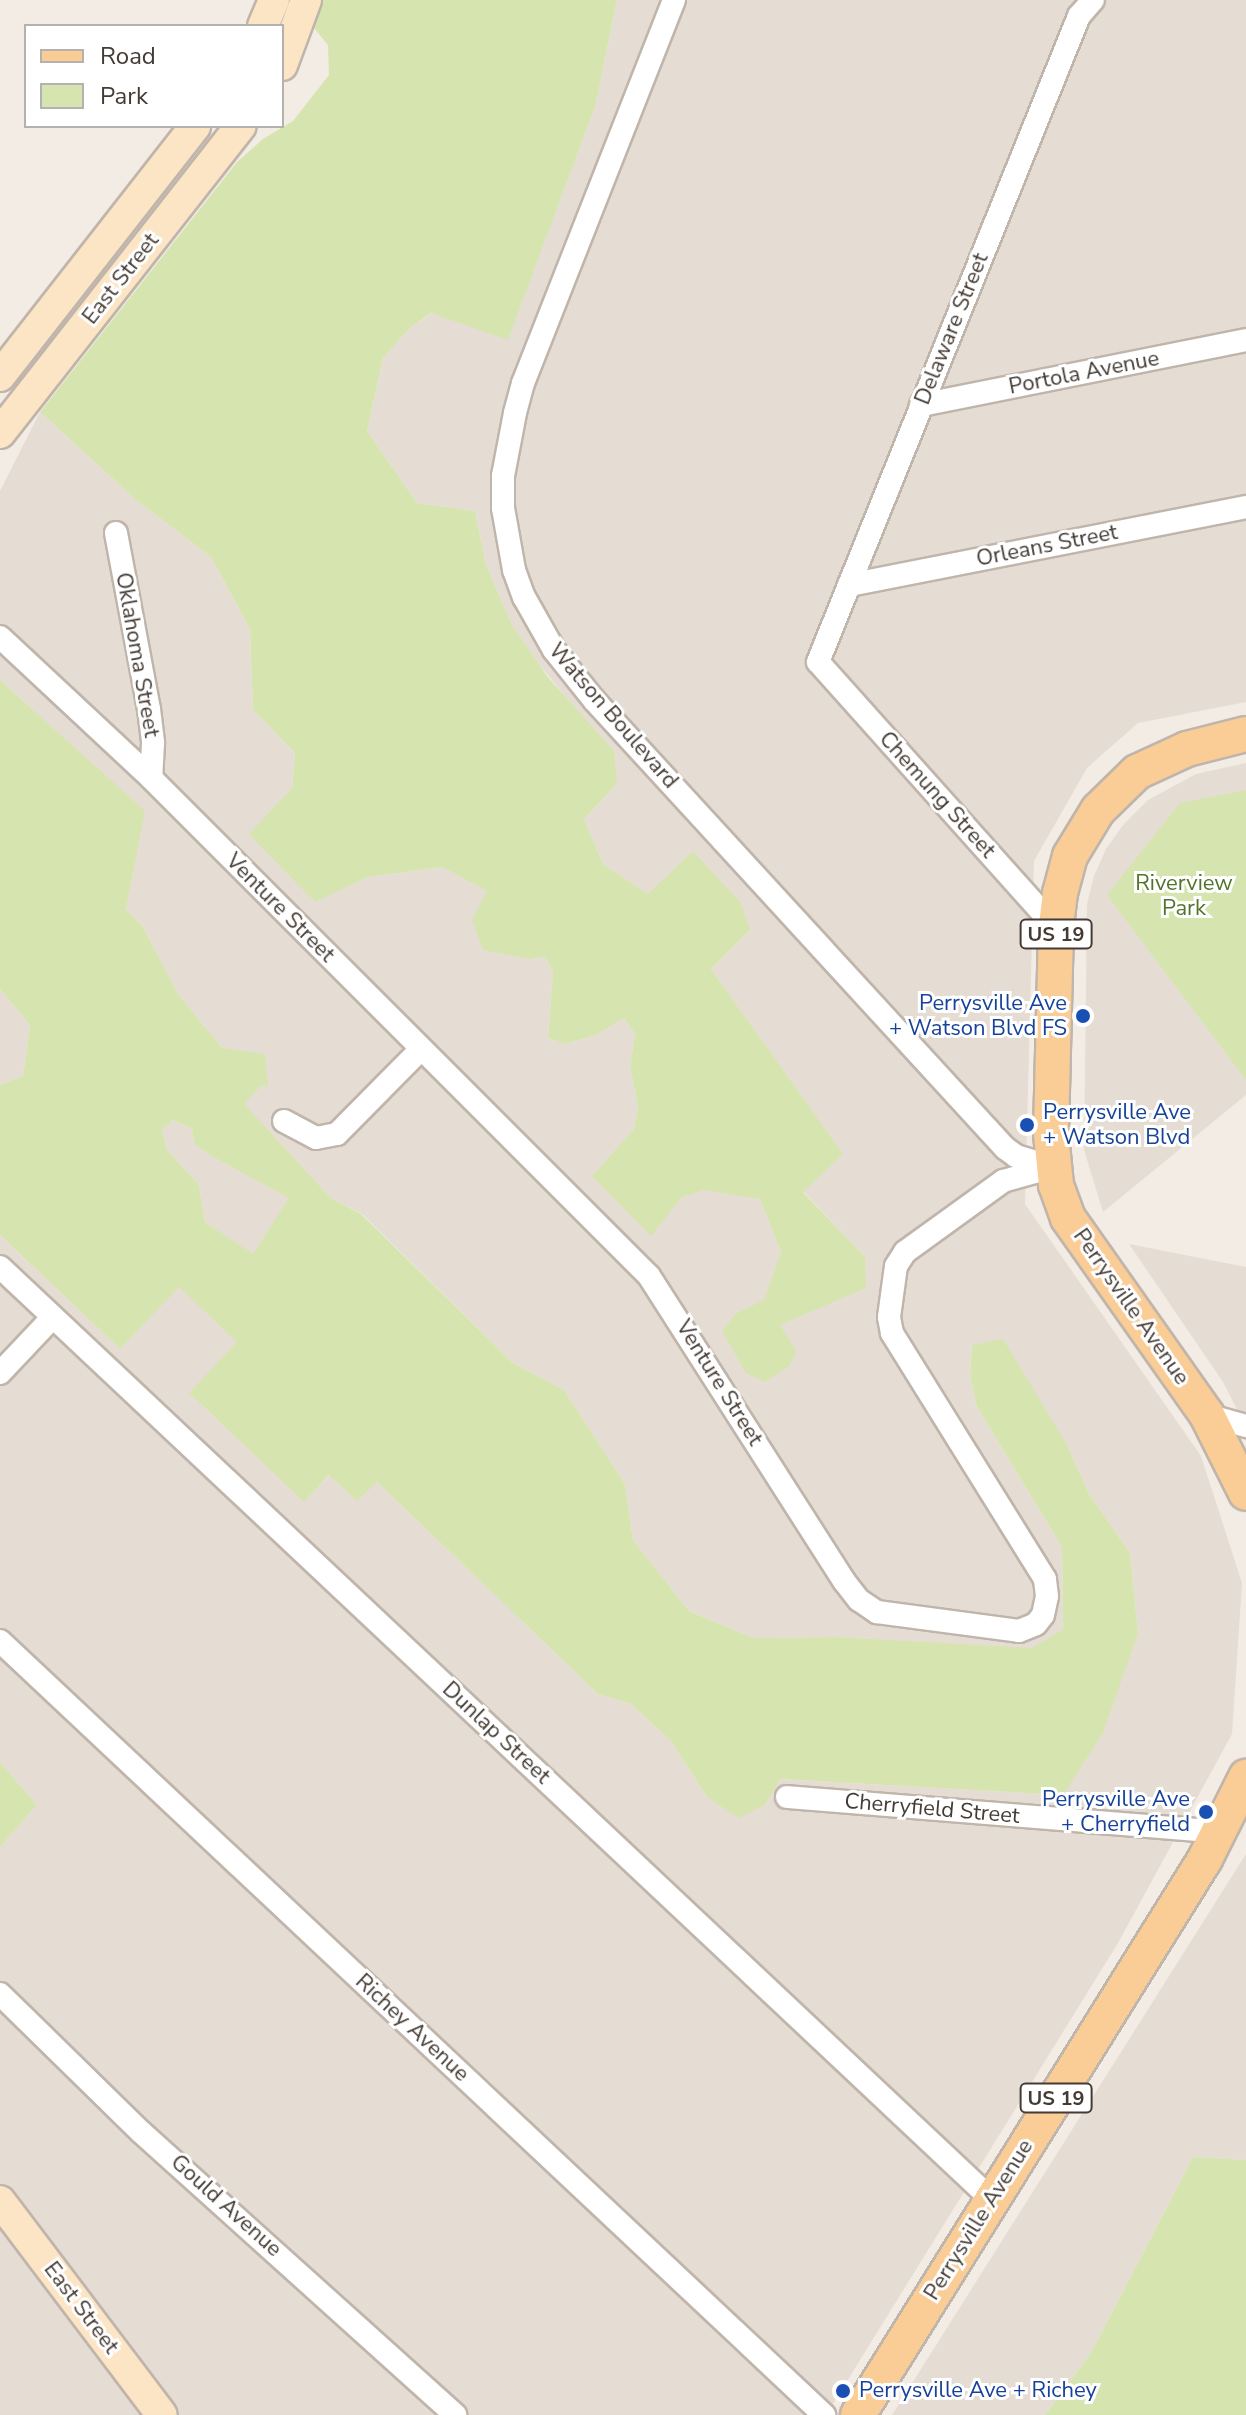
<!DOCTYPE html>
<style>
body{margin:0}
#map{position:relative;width:1246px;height:2415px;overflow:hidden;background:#f2ece5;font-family:"Nunito Sans",sans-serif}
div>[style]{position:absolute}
.residential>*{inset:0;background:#e5ddd3}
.green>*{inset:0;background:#d6e5af}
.roads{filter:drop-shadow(2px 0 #c0b5ab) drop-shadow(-2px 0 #c0b5ab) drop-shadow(0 2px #c0b5ab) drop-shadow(0 -2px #c0b5ab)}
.street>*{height:22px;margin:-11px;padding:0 11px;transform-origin:11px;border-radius:11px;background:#fff}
.secondary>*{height:30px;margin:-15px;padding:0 15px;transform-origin:15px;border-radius:15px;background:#fce5c4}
.primary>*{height:34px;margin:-17px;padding:0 17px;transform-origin:17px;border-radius:17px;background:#facc96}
.dots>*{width:22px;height:22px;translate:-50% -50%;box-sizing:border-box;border:4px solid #fff;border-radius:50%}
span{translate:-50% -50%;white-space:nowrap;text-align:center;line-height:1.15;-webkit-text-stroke:6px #fff;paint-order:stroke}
.shield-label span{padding:2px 6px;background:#fff;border:2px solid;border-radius:6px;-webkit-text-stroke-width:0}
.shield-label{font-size:20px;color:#443b35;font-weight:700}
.street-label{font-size:22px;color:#443b35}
.park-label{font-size:22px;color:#52732b}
.transit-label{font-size:22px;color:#164399}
.right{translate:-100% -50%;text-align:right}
.left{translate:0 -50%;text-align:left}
.legend{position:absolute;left:24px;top:24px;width:260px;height:104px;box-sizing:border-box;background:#fff;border:2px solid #b4b1ae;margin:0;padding:10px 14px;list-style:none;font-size:24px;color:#443b35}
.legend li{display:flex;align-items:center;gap:16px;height:40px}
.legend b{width:40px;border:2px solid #b4b1ae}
</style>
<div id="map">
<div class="residential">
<i style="clip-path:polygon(617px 0,1246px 0,1246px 702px,1138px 723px,1087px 768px,1034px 861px,1025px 1204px,1201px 1456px,1242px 1583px,1232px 1734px,1118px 1943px,826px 2415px,0 2415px,0 1847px,37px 1805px,0 1762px,0 1235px,120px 1349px,179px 1286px,238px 1342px,190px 1394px,304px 1501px,330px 1475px,376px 1481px,598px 1694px,631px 1704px,671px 1741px,707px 1797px,766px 1804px,779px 1779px,1063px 1795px,1138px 1633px,1130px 1553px,1089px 1494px,1067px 1445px,972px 1345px,970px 1376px,977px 1407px,1062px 1547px,1063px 1629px,1032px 1649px,839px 1637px,753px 1638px,689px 1611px,633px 1540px,625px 1484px,564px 1390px,513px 1363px,362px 1214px,331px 1198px,243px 1104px,262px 1085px,267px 1087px,222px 1048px,178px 994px,143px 927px,126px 909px,144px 811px,0 680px,0 491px,40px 412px,136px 500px,211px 557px,250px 629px,253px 710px,295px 753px,292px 788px,315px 901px,368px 877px,442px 867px,488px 891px,530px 959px,545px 957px,553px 971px,548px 1038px,565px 1044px,596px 1035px,624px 1018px,635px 1034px,630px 1067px,638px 1107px,634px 1129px,593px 1176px,681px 1198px,703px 1189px,760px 1199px,781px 1252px,764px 1301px,736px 1313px,780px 1325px,865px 1257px,803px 1191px,842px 1153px,711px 969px,750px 930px,648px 894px,603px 864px,584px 819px,617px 784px,570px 702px,528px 651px,512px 625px,486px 565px,475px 511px,417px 503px,367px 431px,383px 358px,411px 327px,432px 313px,508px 339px,595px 107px)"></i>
<i style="clip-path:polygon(1246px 763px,1246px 1095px,1103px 1212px,1084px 1150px,1087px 904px,1094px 876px,1106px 849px,1123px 825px,1148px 800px,1196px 774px)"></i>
<i style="clip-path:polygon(0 989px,30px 1025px,23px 1076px,0 1085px)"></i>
<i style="clip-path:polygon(173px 1120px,192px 1129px,195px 1145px,213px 1157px,290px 1198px,253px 1255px,205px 1222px,199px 1185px,167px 1150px,162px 1130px)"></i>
<i style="clip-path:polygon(1129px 1244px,1246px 1267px,1246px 1427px,1223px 1382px)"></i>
<i style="clip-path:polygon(1246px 1854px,1246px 2160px,1193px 2157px,1091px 2353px,1045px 2415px,892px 2415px)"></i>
</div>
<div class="green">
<i style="clip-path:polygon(320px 0,617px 0,595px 107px,508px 340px,431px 313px,411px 327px,383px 358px,367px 431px,417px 503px,475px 511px,486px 565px,512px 625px,547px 676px,614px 751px,617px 784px,584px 819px,603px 864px,648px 894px,693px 851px,741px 903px,750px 930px,711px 969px,843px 1154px,803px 1192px,865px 1257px,866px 1288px,780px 1325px,796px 1351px,790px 1365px,765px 1382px,746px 1373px,722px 1331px,736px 1313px,764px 1300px,781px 1252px,760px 1199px,703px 1190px,681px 1198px,651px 1236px,592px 1176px,634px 1129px,638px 1107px,630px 1067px,635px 1034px,624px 1018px,596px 1035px,565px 1044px,548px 1038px,553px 971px,545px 957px,530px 959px,483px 950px,472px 920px,487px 891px,442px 867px,368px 877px,315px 902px,249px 834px,292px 788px,295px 753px,253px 710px,250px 629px,211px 557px,136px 500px,40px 412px,237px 162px,263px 139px,293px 121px,329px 75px,328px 45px,314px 28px)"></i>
<i style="clip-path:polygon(evenodd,0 680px,145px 811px,126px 909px,143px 927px,178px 994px,222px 1048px,265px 1054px,268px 1088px,262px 1085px,244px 1104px,331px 1198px,361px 1214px,513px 1363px,564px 1390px,625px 1484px,633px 1540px,689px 1611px,753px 1638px,839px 1637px,1032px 1648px,1063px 1629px,1062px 1547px,977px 1407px,970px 1376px,972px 1345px,1003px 1339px,1067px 1445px,1089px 1494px,1130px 1553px,1138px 1633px,1103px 1733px,1063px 1795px,780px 1779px,766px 1804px,739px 1818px,707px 1797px,671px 1741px,631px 1704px,598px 1694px,377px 1482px,357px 1501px,329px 1475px,304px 1502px,189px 1393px,237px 1342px,179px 1287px,120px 1349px,0 1235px,0 1085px,23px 1076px,30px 1025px,0 989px,0 680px,173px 1120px,192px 1129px,195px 1145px,213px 1157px,289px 1198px,253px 1254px,205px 1222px,199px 1185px,167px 1150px,162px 1130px,173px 1120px)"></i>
<i style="clip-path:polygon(1246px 790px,1246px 1080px,1107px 895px,1180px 803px)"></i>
<i style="clip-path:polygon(0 1762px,37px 1805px,0 1847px)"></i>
<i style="clip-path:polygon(1193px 2157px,1246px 2160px,1246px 2415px,1045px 2415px,1091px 2353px)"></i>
</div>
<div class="roads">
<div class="street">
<i style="left:674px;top:0;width:412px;rotate:111.5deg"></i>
<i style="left:523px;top:383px;width:31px;rotate:105deg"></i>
<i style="left:515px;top:413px;width:64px;rotate:100.8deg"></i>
<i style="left:503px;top:476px;width:32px;rotate:90deg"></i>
<i style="left:503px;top:508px;width:63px;rotate:79.9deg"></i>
<i style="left:514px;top:570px;width:29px;rotate:70deg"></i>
<i style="left:524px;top:597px;width:61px;rotate:60.5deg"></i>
<i style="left:554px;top:650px;width:64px;rotate:51.3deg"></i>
<i style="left:594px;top:700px;width:608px;rotate:47.47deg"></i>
<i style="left:1005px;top:1148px;width:14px;rotate:36deg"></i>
<i style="left:1016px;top:1156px;width:38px;rotate:17deg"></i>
<i style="left:921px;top:405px;width:331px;rotate:-11.3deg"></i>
<i style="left:116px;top:533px;width:179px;rotate:79.4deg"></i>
<i style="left:149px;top:709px;width:34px;rotate:83deg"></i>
<i style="left:153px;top:743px;width:35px;rotate:93deg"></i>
<i style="left:849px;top:585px;width:405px;rotate:-11.1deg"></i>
<i style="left:0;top:637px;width:207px;rotate:43deg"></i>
<i style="left:151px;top:778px;width:704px;rotate:45deg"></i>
<i style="left:649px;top:1276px;width:362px;rotate:57.4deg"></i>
<i style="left:844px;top:1581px;width:24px;rotate:52deg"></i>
<i style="left:859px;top:1600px;width:22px;rotate:34deg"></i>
<i style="left:877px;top:1612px;width:143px;rotate:7.6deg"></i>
<i style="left:1019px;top:1631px;width:18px;rotate:-22deg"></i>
<i style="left:1036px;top:1624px;width:11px;rotate:-52deg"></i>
<i style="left:1043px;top:1615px;width:19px;rotate:-78deg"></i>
<i style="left:1047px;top:1596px;width:17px;rotate:-97deg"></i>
<i style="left:1045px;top:1579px;width:290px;rotate:-121.9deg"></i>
<i style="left:892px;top:1333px;width:16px;rotate:-101deg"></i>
<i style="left:889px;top:1317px;width:51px;rotate:-82.2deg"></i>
<i style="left:896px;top:1266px;width:17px;rotate:-57deg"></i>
<i style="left:905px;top:1252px;width:121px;rotate:-35.9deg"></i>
<i style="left:1003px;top:1181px;width:52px;rotate:-15.6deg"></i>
<i style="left:1056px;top:928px;width:357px;rotate:-131.8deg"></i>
<i style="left:818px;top:662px;width:697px;rotate:-68deg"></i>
<i style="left:1079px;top:16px;width:21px;rotate:-49deg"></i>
<i style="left:284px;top:1121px;width:36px;rotate:28deg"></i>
<i style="left:316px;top:1138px;width:21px;rotate:-11deg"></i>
<i style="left:337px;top:1134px;width:118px;rotate:-45.3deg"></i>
<i style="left:0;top:1267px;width:1362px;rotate:43.24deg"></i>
<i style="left:0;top:1373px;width:77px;rotate:-46.6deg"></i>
<i style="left:1207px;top:1415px;width:41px;rotate:15.8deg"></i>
<i style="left:0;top:1641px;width:1131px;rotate:43.21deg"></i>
<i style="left:787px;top:1797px;width:435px;rotate:4.6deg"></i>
<i style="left:0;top:1994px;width:197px;rotate:44.4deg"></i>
<i style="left:141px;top:2132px;width:423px;rotate:42deg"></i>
</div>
<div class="secondary">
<i style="left:263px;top:26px;width:28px;rotate:-67deg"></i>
<i style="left:282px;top:65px;width:69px;rotate:-69.7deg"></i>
<i style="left:0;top:376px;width:317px;rotate:-52deg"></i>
<i style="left:0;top:433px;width:390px;rotate:-51.9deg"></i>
<i style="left:0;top:2201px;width:268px;rotate:52.9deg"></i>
</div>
<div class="primary">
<i style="left:1246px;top:734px;width:61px;rotate:165.7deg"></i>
<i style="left:1187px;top:749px;width:55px;rotate:155.3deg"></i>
<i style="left:1137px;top:772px;width:54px;rotate:135.7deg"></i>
<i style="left:1098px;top:810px;width:54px;rotate:121.3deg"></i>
<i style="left:1070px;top:856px;width:38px;rotate:105deg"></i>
<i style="left:1060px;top:893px;width:35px;rotate:97deg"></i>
<i style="left:1056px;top:928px;width:206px;rotate:91.4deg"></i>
<i style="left:1051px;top:1134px;width:51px;rotate:84.4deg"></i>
<i style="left:1056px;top:1185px;width:35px;rotate:70deg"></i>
<i style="left:1068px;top:1218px;width:241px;rotate:54.8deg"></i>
<i style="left:1207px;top:1415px;width:87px;rotate:63.4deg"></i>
<i style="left:858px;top:2415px;width:655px;rotate:-58.03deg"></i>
<i style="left:1205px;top:1859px;width:92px;rotate:-63.4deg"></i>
</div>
</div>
<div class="dots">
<i style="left:1083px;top:1016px;background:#1a4fb4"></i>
<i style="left:1027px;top:1125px;background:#1a4fb4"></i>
<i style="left:1206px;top:1812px;background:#1a4fb4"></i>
<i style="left:843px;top:2391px;background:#1a4fb4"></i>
</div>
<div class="shield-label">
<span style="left:1056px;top:934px">US 19</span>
<span style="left:1056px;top:2098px">US 19</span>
</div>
<div class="street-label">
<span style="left:121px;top:279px;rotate:-52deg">East Street</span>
<span style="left:952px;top:329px;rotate:-68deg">Delaware Street</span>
<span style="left:1084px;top:373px;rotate:-11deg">Portola Avenue</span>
<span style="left:1047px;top:546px;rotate:-11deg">Orleans Street</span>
<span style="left:137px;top:655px;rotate:80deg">Oklahoma Street</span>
<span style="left:613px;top:716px;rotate:49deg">Watson Boulevard</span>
<span style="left:937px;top:795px;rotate:48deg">Chemung Street</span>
<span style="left:280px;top:908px;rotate:45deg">Venture Street</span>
<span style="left:1131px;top:1307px;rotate:55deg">Perrysville Avenue</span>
<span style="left:719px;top:1383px;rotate:58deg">Venture Street</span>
<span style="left:496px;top:1733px;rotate:43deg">Dunlap Street</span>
<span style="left:932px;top:1809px;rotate:5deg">Cherryfield Street</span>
<span style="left:412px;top:2028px;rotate:43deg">Richey Avenue</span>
<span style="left:226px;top:2206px;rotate:42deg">Gould Avenue</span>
<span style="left:979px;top:2220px;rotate:-58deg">Perrysville Avenue</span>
<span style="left:81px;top:2308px;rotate:53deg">East Street</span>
</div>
<div class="park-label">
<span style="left:1184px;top:896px">Riverview<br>Park</span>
</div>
<div class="transit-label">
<span class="right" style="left:1067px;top:1016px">Perrysville Ave<br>+ Watson Blvd FS</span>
<span class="left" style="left:1043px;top:1125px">Perrysville Ave<br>+ Watson Blvd</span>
<span class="right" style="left:1190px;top:1812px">Perrysville Ave<br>+ Cherryfield</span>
<span class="left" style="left:859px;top:2391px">Perrysville Ave + Richey</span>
</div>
<ul class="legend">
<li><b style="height:10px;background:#facc96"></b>Road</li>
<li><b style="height:22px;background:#d6e5af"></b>Park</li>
</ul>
</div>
